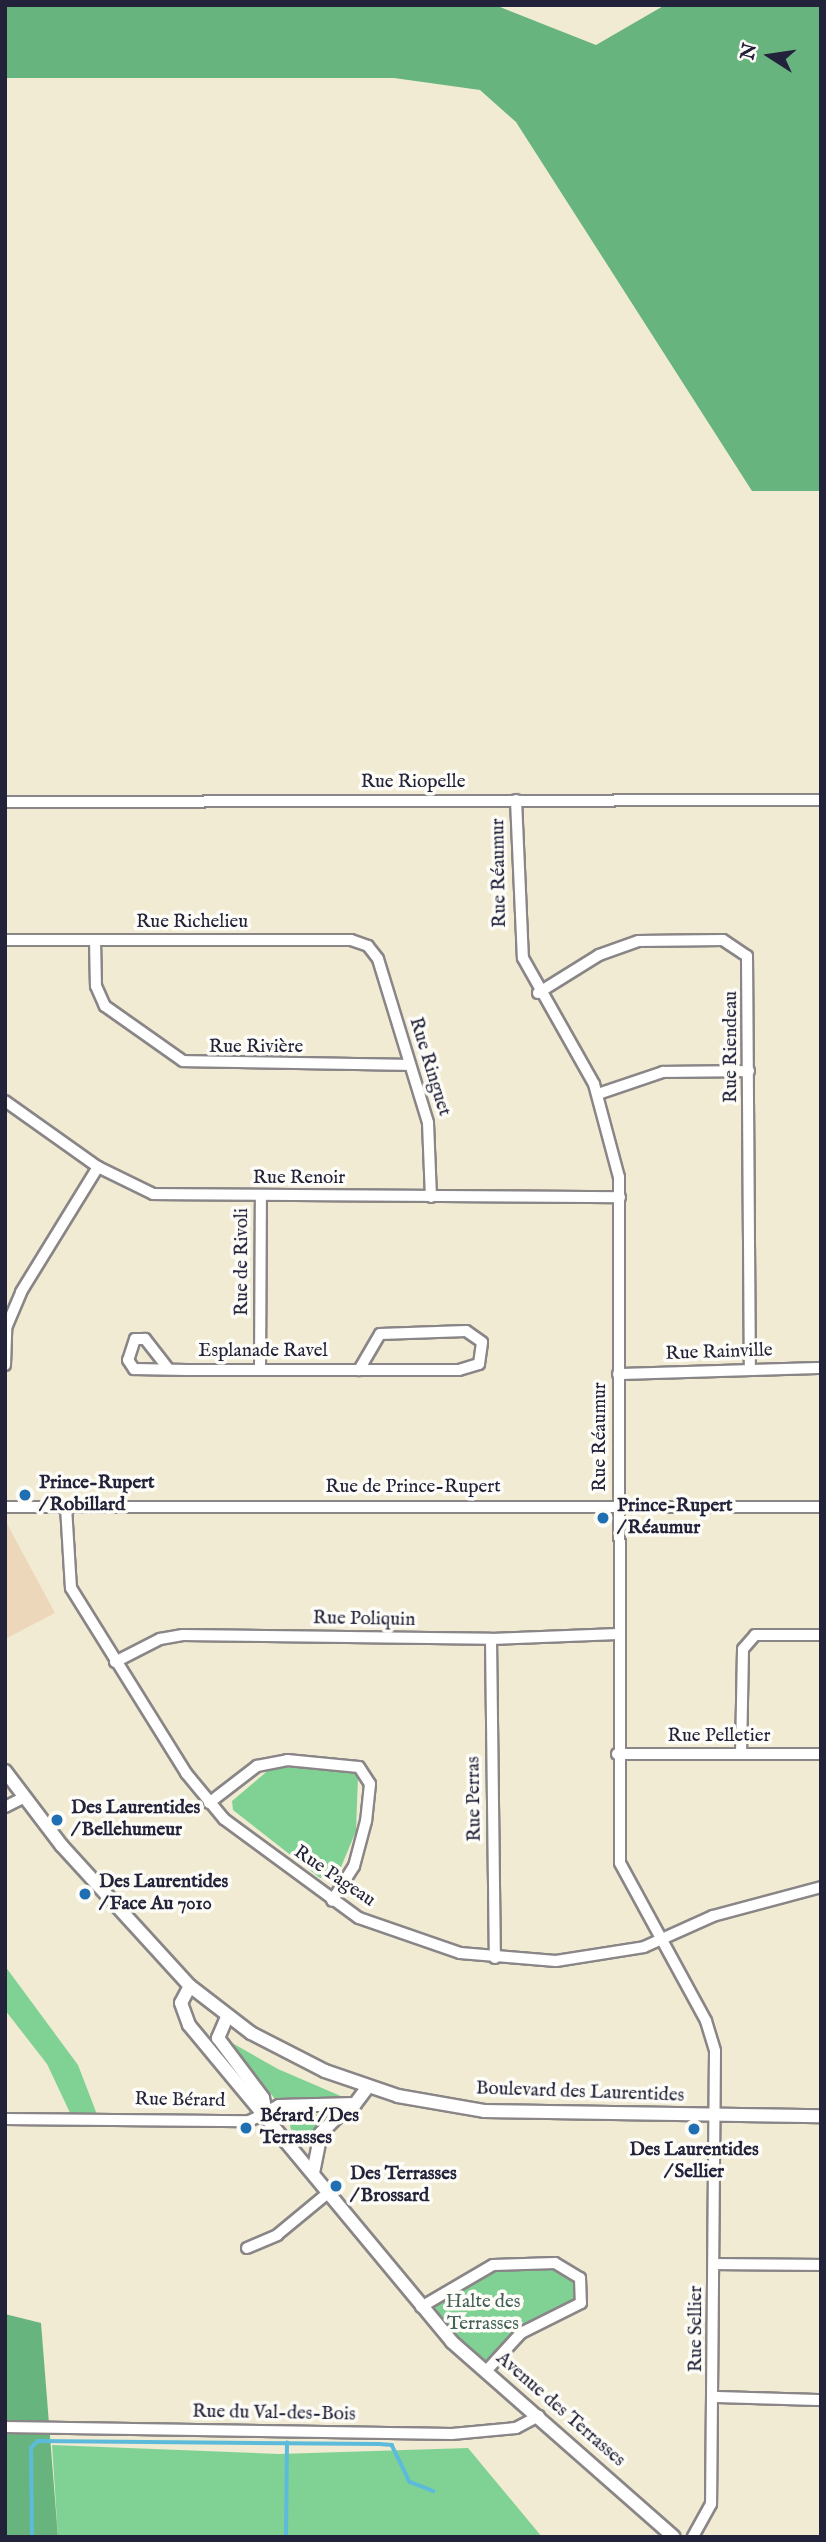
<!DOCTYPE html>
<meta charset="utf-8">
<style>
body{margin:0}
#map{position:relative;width:826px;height:2542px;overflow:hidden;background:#f1ebd3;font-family:"IM FELL English",serif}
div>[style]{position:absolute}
.built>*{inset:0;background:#edd7bb}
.green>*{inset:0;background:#80d294}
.round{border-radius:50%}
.forest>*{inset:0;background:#68b47e}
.stream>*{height:3.5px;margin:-1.75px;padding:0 1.75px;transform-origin:1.75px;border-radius:1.75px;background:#5cbbda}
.roads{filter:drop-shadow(2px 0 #8a8687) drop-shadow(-2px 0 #8a8687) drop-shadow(0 2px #8a8687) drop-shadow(0 -2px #8a8687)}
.minor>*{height:10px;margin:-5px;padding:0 5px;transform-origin:5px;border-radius:5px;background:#fff}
.tertiary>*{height:12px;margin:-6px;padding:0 6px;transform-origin:6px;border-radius:6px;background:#fff}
.dots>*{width:19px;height:19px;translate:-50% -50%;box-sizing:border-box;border:4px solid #fdfcf7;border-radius:50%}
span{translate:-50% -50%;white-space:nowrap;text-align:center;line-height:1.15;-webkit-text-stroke:7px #fdfcf7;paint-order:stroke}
.street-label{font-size:19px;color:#22223b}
.poi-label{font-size:19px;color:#22223b;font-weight:700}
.left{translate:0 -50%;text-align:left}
.park-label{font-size:19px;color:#43605a}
.frame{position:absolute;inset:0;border:7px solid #22223b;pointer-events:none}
.north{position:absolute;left:735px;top:21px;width:70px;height:70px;-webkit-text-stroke:5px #fdfcf7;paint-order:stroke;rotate:282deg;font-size:19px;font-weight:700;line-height:28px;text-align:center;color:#22223b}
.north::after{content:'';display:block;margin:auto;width:24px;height:32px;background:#22223b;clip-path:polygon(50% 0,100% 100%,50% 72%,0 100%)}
</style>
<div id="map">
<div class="built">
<i style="clip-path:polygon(5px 1520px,55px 1613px,5px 1639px)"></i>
</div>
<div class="green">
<i style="clip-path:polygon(271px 1768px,348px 1768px,358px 1777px,356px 1831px,339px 1872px,320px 1878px,233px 1810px,232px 1801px)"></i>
<i style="clip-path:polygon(5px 1966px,78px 2065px,98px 2117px,72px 2117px,47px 2064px,5px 2010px)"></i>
<i style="clip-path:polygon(225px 2039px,278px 2069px,343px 2097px,276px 2100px)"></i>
<i class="round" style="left:290px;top:2109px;width:30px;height:30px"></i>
<i style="clip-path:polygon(555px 2263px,580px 2278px,581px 2303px,538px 2323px,486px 2371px,421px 2307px,471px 2272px)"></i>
<i style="clip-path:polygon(52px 2445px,279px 2454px,468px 2448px,542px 2537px,58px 2537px)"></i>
</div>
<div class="forest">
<i style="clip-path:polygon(5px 5px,495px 5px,596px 45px,665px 5px,821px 5px,821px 491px,752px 491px,516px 122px,480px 90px,394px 78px,5px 78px)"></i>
<i style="clip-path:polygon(5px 2314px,41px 2323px,58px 2537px,5px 2537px)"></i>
</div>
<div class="stream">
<i style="left:32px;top:2537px;width:89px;rotate:-90.6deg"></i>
<i style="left:31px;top:2448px;width:10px;rotate:-45deg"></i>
<i style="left:38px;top:2441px;width:341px;rotate:0.5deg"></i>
<i style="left:379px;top:2444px;width:13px;rotate:4deg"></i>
<i style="left:392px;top:2445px;width:41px;rotate:64.1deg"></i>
<i style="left:410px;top:2482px;width:25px;rotate:21deg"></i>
<i style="left:286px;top:2537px;width:94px;rotate:-89.4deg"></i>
</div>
<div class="roads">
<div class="minor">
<i style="left:516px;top:800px;width:158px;rotate:87.5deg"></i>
<i style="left:523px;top:958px;width:145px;rotate:60.6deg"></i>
<i style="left:594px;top:1084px;width:96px;rotate:75deg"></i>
<i style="left:619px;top:1177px;width:686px;rotate:89.92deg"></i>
<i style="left:620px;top:1863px;width:180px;rotate:61.4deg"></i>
<i style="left:706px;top:2021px;width:31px;rotate:73deg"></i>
<i style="left:715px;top:2051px;width:453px;rotate:90.5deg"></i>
<i style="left:711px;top:2504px;width:38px;rotate:119deg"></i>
<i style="left:5px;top:802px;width:816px;rotate:-0.14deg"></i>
<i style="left:5px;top:940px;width:346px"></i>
<i style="left:351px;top:940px;width:18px;rotate:19deg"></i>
<i style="left:368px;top:946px;width:16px;rotate:52deg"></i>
<i style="left:378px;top:959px;width:171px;rotate:73deg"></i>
<i style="left:428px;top:1123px;width:74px;rotate:87.7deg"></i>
<i style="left:95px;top:940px;width:46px;rotate:88.8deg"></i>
<i style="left:96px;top:986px;width:22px;rotate:66deg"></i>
<i style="left:105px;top:1006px;width:95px;rotate:35.2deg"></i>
<i style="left:183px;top:1061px;width:227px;rotate:1deg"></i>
<i style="left:538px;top:993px;width:72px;rotate:-31.9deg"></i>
<i style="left:599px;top:955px;width:41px;rotate:-19.7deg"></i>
<i style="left:638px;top:941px;width:85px;rotate:-0.7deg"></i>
<i style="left:723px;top:940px;width:29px;rotate:34deg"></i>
<i style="left:747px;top:956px;width:412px;rotate:89.6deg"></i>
<i style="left:598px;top:1094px;width:69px;rotate:-18.7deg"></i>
<i style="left:663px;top:1072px;width:86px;rotate:-0.7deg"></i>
<i style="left:5px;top:1101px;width:114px;rotate:35.4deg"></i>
<i style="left:98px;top:1167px;width:61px;rotate:26.1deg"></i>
<i style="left:153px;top:1194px;width:467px;rotate:0.4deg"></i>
<i style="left:5px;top:1365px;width:37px;rotate:-88deg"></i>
<i style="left:6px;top:1328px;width:39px;rotate:-67deg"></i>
<i style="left:21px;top:1292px;width:147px;rotate:-58.4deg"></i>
<i style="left:167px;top:1367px;width:36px;rotate:-128deg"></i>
<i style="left:145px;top:1339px;width:10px;rotate:180deg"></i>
<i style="left:135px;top:1339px;width:22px;rotate:108deg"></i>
<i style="left:128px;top:1360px;width:11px;rotate:56deg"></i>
<i style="left:134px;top:1369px;width:53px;rotate:1.1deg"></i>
<i style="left:187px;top:1370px;width:272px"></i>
<i style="left:459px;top:1370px;width:21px;rotate:-17deg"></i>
<i style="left:479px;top:1364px;width:22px;rotate:-82deg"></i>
<i style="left:482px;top:1342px;width:19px;rotate:-145deg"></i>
<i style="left:466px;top:1331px;width:86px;rotate:178deg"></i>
<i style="left:380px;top:1334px;width:42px;rotate:120.3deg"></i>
<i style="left:260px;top:1369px;width:172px;rotate:-89.7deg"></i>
<i style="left:618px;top:1374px;width:203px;rotate:-1.7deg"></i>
<i style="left:5px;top:1507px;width:816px"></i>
<i style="left:66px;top:1507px;width:81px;rotate:86.5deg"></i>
<i style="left:71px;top:1588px;width:218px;rotate:58.1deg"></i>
<i style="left:186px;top:1773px;width:60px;rotate:50.4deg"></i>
<i style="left:224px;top:1819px;width:167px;rotate:36.3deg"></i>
<i style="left:359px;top:1918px;width:107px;rotate:19.1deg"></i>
<i style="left:460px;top:1953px;width:96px;rotate:4.8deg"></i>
<i style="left:556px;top:1961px;width:89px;rotate:-9deg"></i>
<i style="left:644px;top:1947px;width:76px;rotate:-24.2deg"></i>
<i style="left:713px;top:1916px;width:112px;rotate:-15deg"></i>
<i style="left:491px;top:1639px;width:319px;rotate:89.3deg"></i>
<i style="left:115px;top:1662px;width:51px;rotate:-27.1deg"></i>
<i style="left:160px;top:1639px;width:23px;rotate:-10deg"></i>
<i style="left:183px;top:1635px;width:308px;rotate:0.7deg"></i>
<i style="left:491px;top:1639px;width:127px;rotate:-2.3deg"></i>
<i style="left:617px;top:1754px;width:204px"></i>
<i style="left:741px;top:1754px;width:105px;rotate:-88.9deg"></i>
<i style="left:743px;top:1649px;width:18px;rotate:-49deg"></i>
<i style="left:755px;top:1635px;width:66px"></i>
<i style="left:209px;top:1803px;width:61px;rotate:-37.6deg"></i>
<i style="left:257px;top:1766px;width:31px;rotate:-11deg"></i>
<i style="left:287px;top:1760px;width:72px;rotate:5.6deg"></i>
<i style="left:359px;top:1767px;width:20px;rotate:57deg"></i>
<i style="left:370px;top:1784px;width:37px;rotate:96deg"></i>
<i style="left:366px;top:1821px;width:47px;rotate:104.9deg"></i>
<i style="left:354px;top:1866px;width:41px;rotate:122.2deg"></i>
<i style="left:5px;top:1807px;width:20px;rotate:-27deg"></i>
<i style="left:5px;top:2119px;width:244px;rotate:0.5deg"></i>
<i style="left:249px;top:2121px;width:19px;rotate:-25deg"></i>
<i style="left:247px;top:2248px;width:33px;rotate:-23deg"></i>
<i style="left:277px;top:2235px;width:67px;rotate:-39.6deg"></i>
<i style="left:715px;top:2264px;width:106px;rotate:0.5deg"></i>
<i style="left:421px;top:2307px;width:83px;rotate:-30.3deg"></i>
<i style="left:493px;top:2265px;width:62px;rotate:-1.8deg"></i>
<i style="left:555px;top:2263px;width:29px;rotate:31deg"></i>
<i style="left:580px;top:2278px;width:25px;rotate:88deg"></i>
<i style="left:581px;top:2303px;width:67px;rotate:153.4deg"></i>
<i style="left:521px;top:2333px;width:52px;rotate:132.6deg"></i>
<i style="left:714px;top:2397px;width:107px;rotate:1.6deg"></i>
<i style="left:5px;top:2427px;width:447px;rotate:0.9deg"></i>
<i style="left:452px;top:2434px;width:64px;rotate:-5.4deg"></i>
<i style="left:516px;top:2428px;width:26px;rotate:-28deg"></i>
</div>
<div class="tertiary">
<i style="left:5px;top:1771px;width:94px;rotate:52.8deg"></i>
<i style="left:62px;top:1846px;width:190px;rotate:47.6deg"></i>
<i style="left:190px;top:1986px;width:77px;rotate:37.6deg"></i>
<i style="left:251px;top:2033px;width:83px;rotate:27.2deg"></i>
<i style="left:325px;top:2071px;width:77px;rotate:18.9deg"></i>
<i style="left:398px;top:2096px;width:87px;rotate:9.9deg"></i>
<i style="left:484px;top:2111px;width:337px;rotate:0.9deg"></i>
<i style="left:190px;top:1986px;width:19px;rotate:118deg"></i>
<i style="left:181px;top:2003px;width:23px;rotate:70deg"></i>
<i style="left:189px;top:2025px;width:412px;rotate:50.3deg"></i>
<i style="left:452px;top:2342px;width:295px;rotate:41.3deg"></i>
<i style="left:227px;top:2017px;width:23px;rotate:113deg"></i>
<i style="left:218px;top:2038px;width:75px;rotate:53.1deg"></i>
<i style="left:263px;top:2098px;width:15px;rotate:79deg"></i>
<i style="left:266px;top:2113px;width:15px;rotate:-28deg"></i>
<i style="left:279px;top:2106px;width:76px;rotate:-1.5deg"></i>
<i style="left:355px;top:2104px;width:21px;rotate:-53deg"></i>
<i style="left:313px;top:2173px;width:41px;rotate:-78.7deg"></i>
<i style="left:321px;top:2133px;width:40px;rotate:-45deg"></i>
</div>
</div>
<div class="dots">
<i style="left:25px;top:1495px;background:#1f6fb2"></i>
<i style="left:603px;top:1518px;background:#1f6fb2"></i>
<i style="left:57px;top:1820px;background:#1f6fb2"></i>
<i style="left:85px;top:1894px;background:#1f6fb2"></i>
<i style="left:246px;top:2128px;background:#1f6fb2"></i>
<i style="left:694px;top:2129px;background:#1f6fb2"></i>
<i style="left:336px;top:2186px;background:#1f6fb2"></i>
</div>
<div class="street-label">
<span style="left:413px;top:783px">Rue Riopelle</span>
<span style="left:500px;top:873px;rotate:-91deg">Rue Réaumur</span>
<span style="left:192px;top:923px">Rue Richelieu</span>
<span style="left:732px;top:1047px;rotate:-90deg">Rue Riendeau</span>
<span style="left:256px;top:1048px">Rue Rivière</span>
<span style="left:429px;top:1067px;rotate:73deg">Rue Ringuet</span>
<span style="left:299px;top:1179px">Rue Renoir</span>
<span style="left:243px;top:1262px;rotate:-90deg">Rue de Rivoli</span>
<span style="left:263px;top:1352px">Esplanade Ravel</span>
<span style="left:719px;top:1353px;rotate:-2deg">Rue Rainville</span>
<span style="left:601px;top:1437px;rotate:-90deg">Rue Réaumur</span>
<span style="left:413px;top:1488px">Rue de Prince-Rupert</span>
<span style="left:364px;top:1620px;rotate:1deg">Rue Poliquin</span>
<span style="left:719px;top:1737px">Rue Pelletier</span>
<span style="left:475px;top:1799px;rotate:-91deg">Rue Perras</span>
<span style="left:334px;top:1877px;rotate:34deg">Rue Pageau</span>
<span style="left:580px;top:2093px;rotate:2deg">Boulevard des Laurentides</span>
<span style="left:180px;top:2101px;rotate:1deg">Rue Bérard</span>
<span style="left:697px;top:2329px;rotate:-90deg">Rue Sellier</span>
<span style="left:560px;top:2410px;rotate:41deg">Avenue des Terrasses</span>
<span style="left:274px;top:2414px;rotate:1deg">Rue du Val-des-Bois</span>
</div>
<div class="poi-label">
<span class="left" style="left:39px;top:1495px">Prince-Rupert<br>/ Robillard</span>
<span class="left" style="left:617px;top:1518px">Prince-Rupert<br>/ Réaumur</span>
<span class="left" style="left:71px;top:1820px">Des Laurentides<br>/ Bellehumeur</span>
<span class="left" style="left:99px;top:1894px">Des Laurentides<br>/ Face Au 7010</span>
<span class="left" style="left:260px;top:2128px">Bérard / Des<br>Terrasses</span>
<span style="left:694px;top:2162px">Des Laurentides<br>/ Sellier</span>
<span class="left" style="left:350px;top:2186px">Des Terrasses<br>/ Brossard</span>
</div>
<div class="park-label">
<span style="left:483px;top:2314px">Halte des<br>Terrasses</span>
</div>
<div class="frame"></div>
<div class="north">N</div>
</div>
